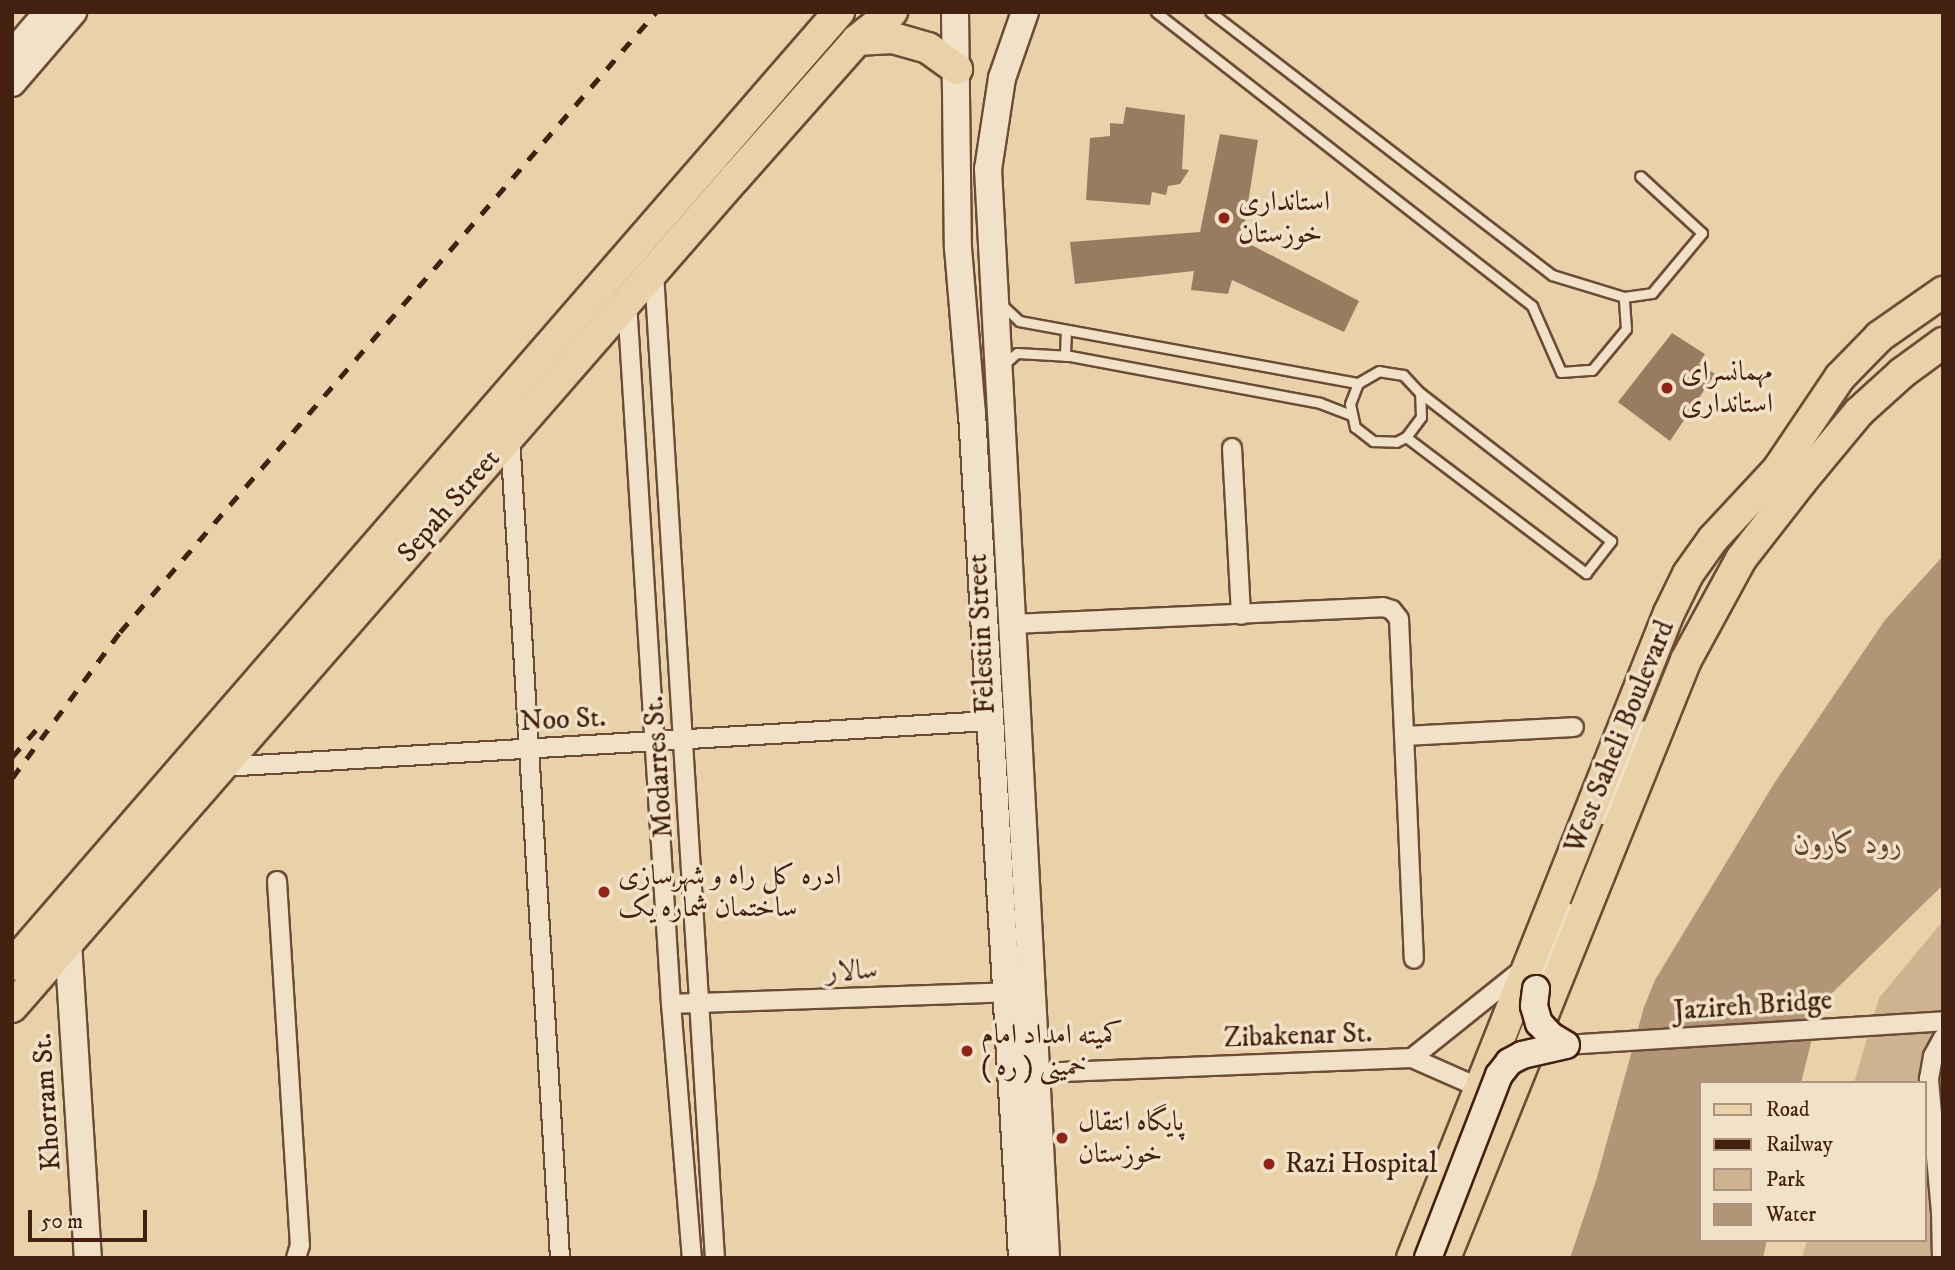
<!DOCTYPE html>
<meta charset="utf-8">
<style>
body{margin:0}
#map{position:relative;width:1955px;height:1270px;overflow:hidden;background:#e9d1aa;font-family:"IM FELL DW Pica",Amiri,serif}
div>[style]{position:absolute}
.green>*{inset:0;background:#cdb390}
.water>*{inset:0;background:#b19576}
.building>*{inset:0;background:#997c60}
.roads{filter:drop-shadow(2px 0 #6c4c36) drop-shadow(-2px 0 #6c4c36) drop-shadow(0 2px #6c4c36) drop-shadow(0 -2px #6c4c36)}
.lane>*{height:9px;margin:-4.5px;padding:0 4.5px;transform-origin:4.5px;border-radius:4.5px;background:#f1e1c8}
.street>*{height:18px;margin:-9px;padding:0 9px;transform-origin:9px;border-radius:9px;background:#f1e1c8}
.secondary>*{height:26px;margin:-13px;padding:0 13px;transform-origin:13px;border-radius:13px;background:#f1e1c8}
.primary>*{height:30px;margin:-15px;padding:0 15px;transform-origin:15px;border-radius:15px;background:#e9d1aa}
.rail>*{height:4.5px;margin-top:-2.25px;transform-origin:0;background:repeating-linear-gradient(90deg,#432010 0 12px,transparent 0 24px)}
.bridges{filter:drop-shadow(2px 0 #432010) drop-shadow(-2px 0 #432010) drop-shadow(0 2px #432010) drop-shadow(0 -2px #432010)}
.secondary-bridge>*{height:26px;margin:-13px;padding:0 13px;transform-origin:13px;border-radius:13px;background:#f1e1c8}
.dots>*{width:19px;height:19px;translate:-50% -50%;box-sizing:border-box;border:4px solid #f1e1c8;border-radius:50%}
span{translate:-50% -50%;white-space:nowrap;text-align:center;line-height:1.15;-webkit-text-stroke:7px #f1e1c8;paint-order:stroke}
.poi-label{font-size:28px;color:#432010}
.left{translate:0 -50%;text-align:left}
.street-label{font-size:28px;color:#432010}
.water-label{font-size:30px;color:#64432f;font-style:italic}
.frame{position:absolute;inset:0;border:14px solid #432010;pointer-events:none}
.legend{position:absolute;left:1699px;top:1081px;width:228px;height:161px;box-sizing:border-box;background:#f1e1c8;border:2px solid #ab947e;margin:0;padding:9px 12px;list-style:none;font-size:21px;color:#432010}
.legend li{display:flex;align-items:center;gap:14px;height:35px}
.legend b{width:35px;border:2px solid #ab947e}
.scale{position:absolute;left:28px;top:1210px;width:119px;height:32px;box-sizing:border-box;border:4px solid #432010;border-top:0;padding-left:9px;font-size:21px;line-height:24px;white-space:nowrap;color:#432010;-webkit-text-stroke:5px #f1e1c8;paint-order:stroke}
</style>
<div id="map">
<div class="green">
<i style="clip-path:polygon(1943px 921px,1943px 1258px,1802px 1258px,1807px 1240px,1925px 1240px,1925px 1083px,1854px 1083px,1879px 998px)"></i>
</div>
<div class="water">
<i style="clip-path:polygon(1943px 556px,1943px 885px,1830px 995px,1816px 1022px,1801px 1083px,1701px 1083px,1701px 1240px,1767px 1240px,1763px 1258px,1570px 1258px,1596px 1181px,1644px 1007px,1655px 980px,1775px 782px,1885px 620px)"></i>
</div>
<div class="building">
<i style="clip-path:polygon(1126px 107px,1185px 115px,1182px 169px,1189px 170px,1180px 184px,1168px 186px,1166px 195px,1152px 192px,1150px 205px,1086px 200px,1090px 138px,1110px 136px,1110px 123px,1123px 124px)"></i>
<i style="clip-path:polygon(1220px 134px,1258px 140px,1242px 240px,1359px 301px,1344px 332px,1232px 280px,1228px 294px,1191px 290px,1194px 271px,1075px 284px,1070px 242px,1200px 232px)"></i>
<i style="clip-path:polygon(1672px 333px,1705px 354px,1699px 364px,1715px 374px,1670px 441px,1618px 402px)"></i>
</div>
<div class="roads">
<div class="lane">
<i style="left:1156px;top:12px;width:477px;rotate:38deg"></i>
<i style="left:1532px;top:306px;width:72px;rotate:66.3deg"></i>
<i style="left:1561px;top:372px;width:31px;rotate:-4deg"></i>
<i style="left:1592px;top:370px;width:53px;rotate:-50.3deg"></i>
<i style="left:1626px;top:329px;width:32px;rotate:-94deg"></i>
<i style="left:1624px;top:297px;width:75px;rotate:-163deg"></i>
<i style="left:1552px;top:275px;width:431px;rotate:-142.4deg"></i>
<i style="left:1624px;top:297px;width:28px;rotate:-8deg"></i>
<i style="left:1652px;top:293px;width:78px;rotate:-50.2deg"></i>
<i style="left:1702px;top:233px;width:84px;rotate:-137.4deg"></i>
<i style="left:1001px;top:304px;width:25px;rotate:43deg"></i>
<i style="left:1019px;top:321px;width:345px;rotate:10.4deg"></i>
<i style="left:1065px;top:356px;width:26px;rotate:-88deg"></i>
<i style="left:1003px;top:365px;width:18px;rotate:-41deg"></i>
<i style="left:1017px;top:353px;width:53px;rotate:3.2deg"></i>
<i style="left:1070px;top:356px;width:254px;rotate:10.6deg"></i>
<i style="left:1320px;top:403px;width:33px;rotate:21deg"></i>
<i style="left:1406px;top:437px;width:226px;rotate:37.1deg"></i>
<i style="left:1586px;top:573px;width:41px;rotate:-52deg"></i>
<i style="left:1611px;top:541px;width:242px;rotate:-142.2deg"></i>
<i style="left:1420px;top:393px;width:25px;rotate:-133deg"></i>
<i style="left:1403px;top:375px;width:24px;rotate:-171deg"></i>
<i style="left:1379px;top:371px;width:24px;rotate:150deg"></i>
<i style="left:1358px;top:383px;width:22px;rotate:111deg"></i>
<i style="left:1350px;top:404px;width:24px;rotate:78deg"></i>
<i style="left:1355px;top:427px;width:23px;rotate:38deg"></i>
<i style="left:1373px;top:441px;width:23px;rotate:2deg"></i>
<i style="left:1396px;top:442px;width:11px;rotate:-27deg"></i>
<i style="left:1406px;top:437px;width:25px;rotate:-53deg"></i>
<i style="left:1421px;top:417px;width:24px;rotate:-92deg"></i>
</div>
<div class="street">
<i style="left:654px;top:273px;width:987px;rotate:86.46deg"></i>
<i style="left:627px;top:303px;width:702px;rotate:86.41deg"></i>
<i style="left:671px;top:1004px;width:255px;rotate:85.3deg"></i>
<i style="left:510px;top:436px;width:824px;rotate:86.52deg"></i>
<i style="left:1232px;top:448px;width:167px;rotate:86.9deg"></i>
<i style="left:1013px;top:624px;width:370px;rotate:-2.6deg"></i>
<i style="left:1383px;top:607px;width:9px;rotate:18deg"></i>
<i style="left:1392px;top:610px;width:11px;rotate:52deg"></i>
<i style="left:1399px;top:619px;width:340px;rotate:87.5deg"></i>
<i style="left:1404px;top:736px;width:170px;rotate:-3deg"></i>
<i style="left:222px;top:767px;width:769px;rotate:-3.43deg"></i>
<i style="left:277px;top:881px;width:365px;rotate:86.4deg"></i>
<i style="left:300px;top:1245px;width:14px;rotate:107deg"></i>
<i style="left:671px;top:1004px;width:336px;rotate:-2deg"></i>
<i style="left:1566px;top:1045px;width:378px;rotate:-3.6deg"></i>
<i style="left:1412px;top:1058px;width:74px;rotate:23.8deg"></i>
<i style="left:1037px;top:1073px;width:375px;rotate:-2.3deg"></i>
<i style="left:1412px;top:1058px;width:142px;rotate:-38.7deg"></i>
<i style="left:1942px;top:1258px;width:46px;rotate:-91.2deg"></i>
<i style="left:1941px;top:1212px;width:134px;rotate:-95.2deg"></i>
<i style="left:1929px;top:1079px;width:23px;rotate:-80deg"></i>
<i style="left:1933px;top:1056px;width:21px;rotate:-61deg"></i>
</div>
<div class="secondary">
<i style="left:955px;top:12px;width:236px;rotate:89.3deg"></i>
<i style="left:958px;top:248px;width:166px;rotate:85.2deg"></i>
<i style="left:972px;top:413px;width:846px;rotate:86.61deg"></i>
<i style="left:1025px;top:12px;width:70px;rotate:109.2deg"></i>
<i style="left:1002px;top:78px;width:92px;rotate:98.7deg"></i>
<i style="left:988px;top:169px;width:1091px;rotate:86.95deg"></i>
<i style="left:12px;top:54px;width:55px;rotate:-49.4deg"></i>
<i style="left:12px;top:83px;width:94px;rotate:-49.3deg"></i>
<i style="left:1605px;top:811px;width:30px;rotate:-69deg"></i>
<i style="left:1616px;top:783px;width:57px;rotate:-58.5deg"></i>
<i style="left:68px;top:942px;width:317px;rotate:86.4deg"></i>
<i style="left:1536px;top:989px;width:79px;rotate:-69.3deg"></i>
</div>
<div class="primary">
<i style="left:857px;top:40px;width:36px;rotate:-3deg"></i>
<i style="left:893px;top:38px;width:36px;rotate:16deg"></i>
<i style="left:928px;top:48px;width:36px;rotate:36deg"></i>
<i style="left:12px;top:965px;width:1262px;rotate:-49.05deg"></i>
<i style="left:12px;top:1007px;width:1100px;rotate:-48.91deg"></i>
<i style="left:735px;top:178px;width:184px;rotate:-48.5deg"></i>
<i style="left:857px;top:40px;width:45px;rotate:-38.7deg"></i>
<i style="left:1412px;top:1258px;width:694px;rotate:-68.28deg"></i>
<i style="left:1669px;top:613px;width:43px;rotate:-64deg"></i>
<i style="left:1688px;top:574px;width:43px;rotate:-54.5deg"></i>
<i style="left:1713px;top:539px;width:96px;rotate:-47.1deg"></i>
<i style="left:1778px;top:469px;width:111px;rotate:-56deg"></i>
<i style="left:1840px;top:377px;width:57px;rotate:-45.7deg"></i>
<i style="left:1880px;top:336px;width:77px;rotate:-34.9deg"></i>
<i style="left:1445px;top:1258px;width:645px;rotate:-68.05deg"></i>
<i style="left:1686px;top:660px;width:115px;rotate:-61.4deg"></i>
<i style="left:1741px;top:559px;width:98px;rotate:-52.1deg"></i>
<i style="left:1801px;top:482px;width:91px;rotate:-50.4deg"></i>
<i style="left:1859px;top:412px;width:58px;rotate:-42.2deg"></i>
<i style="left:1902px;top:373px;width:51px;rotate:-36.2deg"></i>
</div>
</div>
<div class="rail">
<i style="left:12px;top:757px;width:45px;rotate:-48.6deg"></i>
<i style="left:12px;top:778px;width:182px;rotate:-53.5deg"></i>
<i style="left:120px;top:632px;width:820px;rotate:-49.16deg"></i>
</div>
<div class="bridges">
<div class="secondary-bridge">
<i style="left:1536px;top:989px;width:17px;rotate:97deg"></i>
<i style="left:1534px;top:1006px;width:18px;rotate:74deg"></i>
<i style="left:1539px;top:1023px;width:18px;rotate:47deg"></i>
<i style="left:1551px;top:1036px;width:17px;rotate:31deg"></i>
<i style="left:1428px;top:1258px;width:196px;rotate:-68.8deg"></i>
<i style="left:1499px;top:1075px;width:16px;rotate:-52deg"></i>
<i style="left:1509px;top:1062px;width:15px;rotate:-28deg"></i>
<i style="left:1522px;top:1055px;width:45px;rotate:-12.8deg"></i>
</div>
</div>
<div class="dots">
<i style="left:1224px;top:218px;background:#8f2418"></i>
<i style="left:1667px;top:388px;background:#8f2418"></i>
<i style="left:604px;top:892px;background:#8f2418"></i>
<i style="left:967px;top:1051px;background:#8f2418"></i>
<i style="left:1062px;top:1138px;background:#8f2418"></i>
<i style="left:1269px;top:1164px;background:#8f2418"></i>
</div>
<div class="poi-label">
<span class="left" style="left:1238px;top:218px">استانداری<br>خوزستان</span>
<span class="left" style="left:1681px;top:388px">مهمانسرای<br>استانداری</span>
<span class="left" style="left:618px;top:892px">ادره کل راه و شهرسازی<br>ساختمان شماره یک</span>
<span class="left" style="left:981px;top:1051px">کمیته امداد امام<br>خمینی ( ره )</span>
<span class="left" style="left:1078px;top:1138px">پایگاه انتقال<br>خوزستان</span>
<span class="left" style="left:1285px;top:1164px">Razi Hospital</span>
</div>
<div class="street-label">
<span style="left:449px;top:506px;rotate:-49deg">Sepah Street</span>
<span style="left:982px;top:634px;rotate:-93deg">Felestin Street</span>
<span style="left:563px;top:720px;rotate:-3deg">Noo St.</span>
<span style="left:1620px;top:737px;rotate:-68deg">West Saheli Boulevard</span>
<span style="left:659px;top:767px;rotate:-94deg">Modarres St.</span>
<span style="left:852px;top:971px;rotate:-2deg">سالار</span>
<span style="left:1753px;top:1006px;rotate:-4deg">Jazireh Bridge</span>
<span style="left:1298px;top:1036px;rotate:-2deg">Zibakenar St.</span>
<span style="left:47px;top:1102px;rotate:-94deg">Khorram St.</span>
</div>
<div class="water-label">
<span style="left:1848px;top:845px">رود کارون</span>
</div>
<div class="frame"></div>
<ul class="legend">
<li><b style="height:9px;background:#e9d1aa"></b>Road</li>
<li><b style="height:9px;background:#432010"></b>Railway</li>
<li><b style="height:19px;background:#cdb390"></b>Park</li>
<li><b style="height:19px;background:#b19576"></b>Water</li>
</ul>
<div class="scale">50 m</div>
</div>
